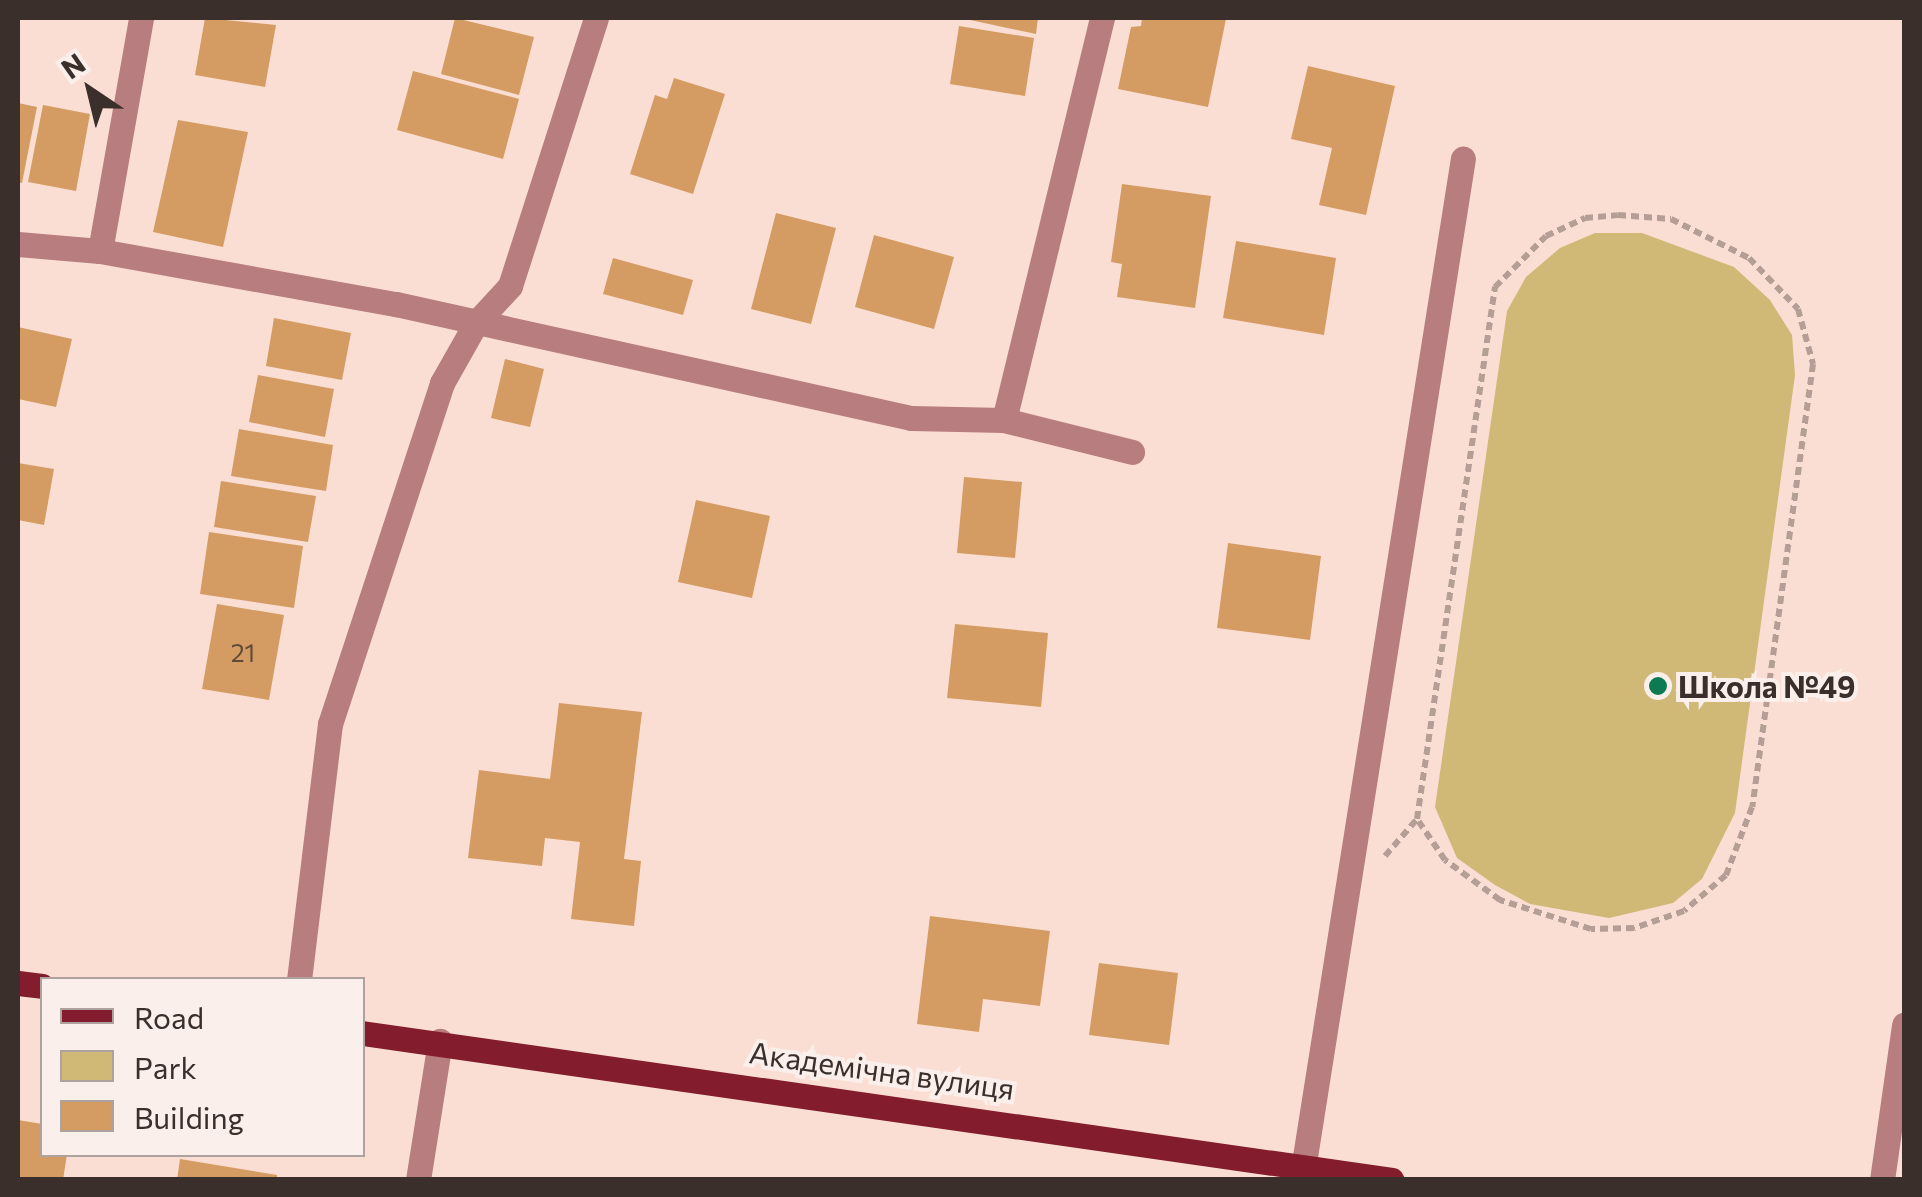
<!DOCTYPE html>
<meta charset="utf-8">
<style>
body{margin:0}
#map{position:relative;width:1922px;height:1197px;overflow:hidden;background:#fbded3;font-family:Commissioner,sans-serif}
div>[style]{position:absolute}
.green>*{inset:0;background:#d0b876}
.building>*{inset:0;background:#d49c62}
.path>*{height:6px;margin-top:-3px;transform-origin:0;background:repeating-linear-gradient(90deg,#b49e95 0 8px,transparent 0 13px)}
.minor>*{height:25px;margin:-12.5px;padding:0 12.5px;transform-origin:12.5px;border-radius:12.5px;background:#b77d7f}
.major>*{height:25px;margin:-12.5px;padding:0 12.5px;transform-origin:12.5px;border-radius:12.5px;background:#831d2d}
.dots>*{width:28px;height:28px;translate:-50% -50%;box-sizing:border-box;border:5px solid #fbefeb;border-radius:50%}
span{translate:-50% -50%;white-space:nowrap;text-align:center;line-height:1.15;-webkit-text-stroke:8px #fbefeb;paint-order:stroke}
.number-label{font-size:25px;color:#604a39}
.number-label span{-webkit-text-stroke-width:0}
.poi-label{font-size:30px;color:#3a2f2b;font-weight:700}
.left{translate:0 -50%;text-align:left}
.street-label{font-size:30px;color:#3a2f2b}
.frame{position:absolute;inset:0;border:20px solid #3a2f2b;pointer-events:none}
.legend{position:absolute;left:40px;top:977px;width:325px;height:180px;box-sizing:border-box;background:#fbefeb;border:2px solid #aea29e;margin:0;padding:12px 18px;list-style:none;font-size:30px;color:#3a2f2b}
.legend li{display:flex;align-items:center;gap:20px;height:50px}
.legend b{width:50px;border:2px solid #aea29e}
.north{position:absolute;left:40px;top:40px;width:100px;height:100px;-webkit-text-stroke:8px #fbefeb;paint-order:stroke;rotate:325deg;font-size:28px;font-weight:700;line-height:40px;text-align:center;color:#3a2f2b}
.north::after{content:'';display:block;margin:auto;width:35px;height:45px;background:#3a2f2b;clip-path:polygon(50% 0,100% 100%,50% 72%,0 100%)}
</style>
<div id="map">
<div class="green">
<i style="clip-path:polygon(1595px 233px,1642px 233px,1734px 267px,1770px 300px,1792px 335px,1795px 375px,1735px 813px,1702px 879px,1673px 903px,1609px 918px,1530px 904px,1495px 885px,1457px 858px,1435px 807px,1507px 311px,1526px 277px,1560px 248px)"></i>
</div>
<div class="building">
<i style="clip-path:polygon(205px 18px,276px 25px,265px 87px,195px 75px)"></i>
<i style="clip-path:polygon(455px 18px,534px 37px,519px 95px,441px 74px)"></i>
<i style="clip-path:polygon(961px 18px,1038px 18px,1036px 34px)"></i>
<i style="clip-path:polygon(1142px 18px,1226px 19px,1208px 107px,1118px 89px,1131px 27px,1141px 26px)"></i>
<i style="clip-path:polygon(959px 26px,1034px 38px,1025px 96px,950px 84px)"></i>
<i style="clip-path:polygon(1308px 66px,1395px 86px,1366px 215px,1319px 205px,1332px 148px,1291px 139px)"></i>
<i style="clip-path:polygon(413px 71px,519px 99px,503px 159px,397px 130px)"></i>
<i style="clip-path:polygon(674px 78px,725px 94px,693px 194px,630px 174px,655px 95px,667px 99px)"></i>
<i style="clip-path:polygon(18px 103px,37px 107px,22px 183px,18px 182px)"></i>
<i style="clip-path:polygon(43px 105px,90px 114px,76px 191px,28px 182px)"></i>
<i style="clip-path:polygon(178px 120px,248px 132px,223px 247px,153px 232px)"></i>
<i style="clip-path:polygon(1122px 184px,1211px 196px,1195px 308px,1117px 297px,1122px 264px,1111px 262px)"></i>
<i style="clip-path:polygon(776px 213px,836px 228px,811px 324px,751px 309px)"></i>
<i style="clip-path:polygon(874px 235px,954px 257px,934px 329px,855px 307px)"></i>
<i style="clip-path:polygon(1236px 241px,1336px 258px,1324px 335px,1223px 318px)"></i>
<i style="clip-path:polygon(613px 258px,693px 280px,683px 315px,603px 294px)"></i>
<i style="clip-path:polygon(274px 318px,351px 333px,342px 380px,266px 366px)"></i>
<i style="clip-path:polygon(18px 327px,72px 339px,56px 407px,18px 399px)"></i>
<i style="clip-path:polygon(505px 359px,544px 369px,530px 427px,491px 418px)"></i>
<i style="clip-path:polygon(258px 375px,334px 389px,325px 437px,249px 422px)"></i>
<i style="clip-path:polygon(239px 429px,333px 445px,326px 491px,231px 476px)"></i>
<i style="clip-path:polygon(18px 463px,54px 469px,44px 525px,18px 520px)"></i>
<i style="clip-path:polygon(964px 477px,1022px 482px,1015px 558px,957px 553px)"></i>
<i style="clip-path:polygon(221px 481px,316px 496px,308px 542px,214px 527px)"></i>
<i style="clip-path:polygon(696px 500px,770px 516px,752px 598px,678px 582px)"></i>
<i style="clip-path:polygon(209px 532px,303px 546px,294px 608px,200px 594px)"></i>
<i style="clip-path:polygon(1228px 543px,1321px 556px,1310px 640px,1217px 628px)"></i>
<i style="clip-path:polygon(217px 604px,284px 615px,269px 700px,202px 689px)"></i>
<i style="clip-path:polygon(955px 624px,1048px 633px,1041px 707px,947px 698px)"></i>
<i style="clip-path:polygon(559px 703px,642px 712px,624px 859px,641px 861px,634px 926px,571px 919px,580px 842px,545px 838px,542px 866px,468px 858px,479px 770px,550px 779px)"></i>
<i style="clip-path:polygon(930px 916px,1050px 931px,1040px 1006px,983px 999px,979px 1032px,917px 1024px)"></i>
<i style="clip-path:polygon(1099px 963px,1178px 973px,1169px 1045px,1089px 1035px)"></i>
<i style="clip-path:polygon(18px 1120px,42px 1124px,42px 1154px,67px 1154px,63px 1180px,18px 1180px)"></i>
<i style="clip-path:polygon(180px 1159px,277px 1175px,277px 1180px,177px 1180px)"></i>
</div>
<div class="path">
<i style="left:1618px;top:215px;width:53px;rotate:4.3deg"></i>
<i style="left:1671px;top:219px;width:87px;rotate:26.6deg"></i>
<i style="left:1749px;top:258px;width:71px;rotate:46.1deg"></i>
<i style="left:1798px;top:309px;width:57px;rotate:74.7deg"></i>
<i style="left:1813px;top:364px;width:447px;rotate:97.8deg"></i>
<i style="left:1752px;top:807px;width:73px;rotate:110.9deg"></i>
<i style="left:1726px;top:875px;width:55px;rotate:139.4deg"></i>
<i style="left:1684px;top:911px;width:53px;rotate:161.2deg"></i>
<i style="left:1634px;top:928px;width:43px;rotate:178.7deg"></i>
<i style="left:1591px;top:929px;width:96px;rotate:-162.3deg"></i>
<i style="left:1500px;top:900px;width:68px;rotate:-144deg"></i>
<i style="left:1445px;top:860px;width:50px;rotate:-124.3deg"></i>
<i style="left:1417px;top:819px;width:538px;rotate:-81.66deg"></i>
<i style="left:1495px;top:287px;width:72px;rotate:-45deg"></i>
<i style="left:1546px;top:236px;width:43px;rotate:-24.8deg"></i>
<i style="left:1585px;top:218px;width:33px;rotate:-5deg"></i>
<i style="left:1385px;top:856px;width:49px;rotate:-49.1deg"></i>
</div>
<div class="minor">
<i style="left:18px;top:244px;width:82px;rotate:4.9deg"></i>
<i style="left:100px;top:251px;width:301px;rotate:10.2deg"></i>
<i style="left:396px;top:304px;width:527px;rotate:12.48deg"></i>
<i style="left:911px;top:418px;width:93px;rotate:1.2deg"></i>
<i style="left:1004px;top:420px;width:132px;rotate:14deg"></i>
<i style="left:100px;top:251px;width:237px;rotate:-80deg"></i>
<i style="left:1004px;top:420px;width:414px;rotate:-76.3deg"></i>
<i style="left:299px;top:980px;width:258px;rotate:-83.1deg"></i>
<i style="left:330px;top:724px;width:359px;rotate:-71.8deg"></i>
<i style="left:442px;top:383px;width:69px;rotate:-60.5deg"></i>
<i style="left:476px;top:323px;width:50px;rotate:-47.4deg"></i>
<i style="left:510px;top:286px;width:281px;rotate:-72.2deg"></i>
<i style="left:1304px;top:1163px;width:1017px;rotate:-81.01deg"></i>
<i style="left:418px;top:1180px;width:141px;rotate:-81deg"></i>
<i style="left:1882px;top:1180px;width:157px;rotate:-81.9deg"></i>
</div>
<div class="major">
<i style="left:18px;top:983px;width:24px;rotate:7deg"></i>
<i style="left:362px;top:1033px;width:1040px;rotate:8.12deg"></i>
</div>
<div class="dots">
<i style="left:1658px;top:686px;background:#0d7a54"></i>
</div>
<div class="number-label">
<span style="left:243px;top:652px">21</span>
</div>
<div class="poi-label">
<span class="left" style="left:1678px;top:686px">Школа №49</span>
</div>
<div class="street-label">
<span style="left:882px;top:1070px;rotate:8deg">Академічна вулиця</span>
</div>
<div class="frame"></div>
<ul class="legend">
<li><b style="height:12px;background:#831d2d"></b>Road</li>
<li><b style="height:28px;background:#d0b876"></b>Park</li>
<li><b style="height:28px;background:#d49c62"></b>Building</li>
</ul>
<div class="north">N</div>
</div>
